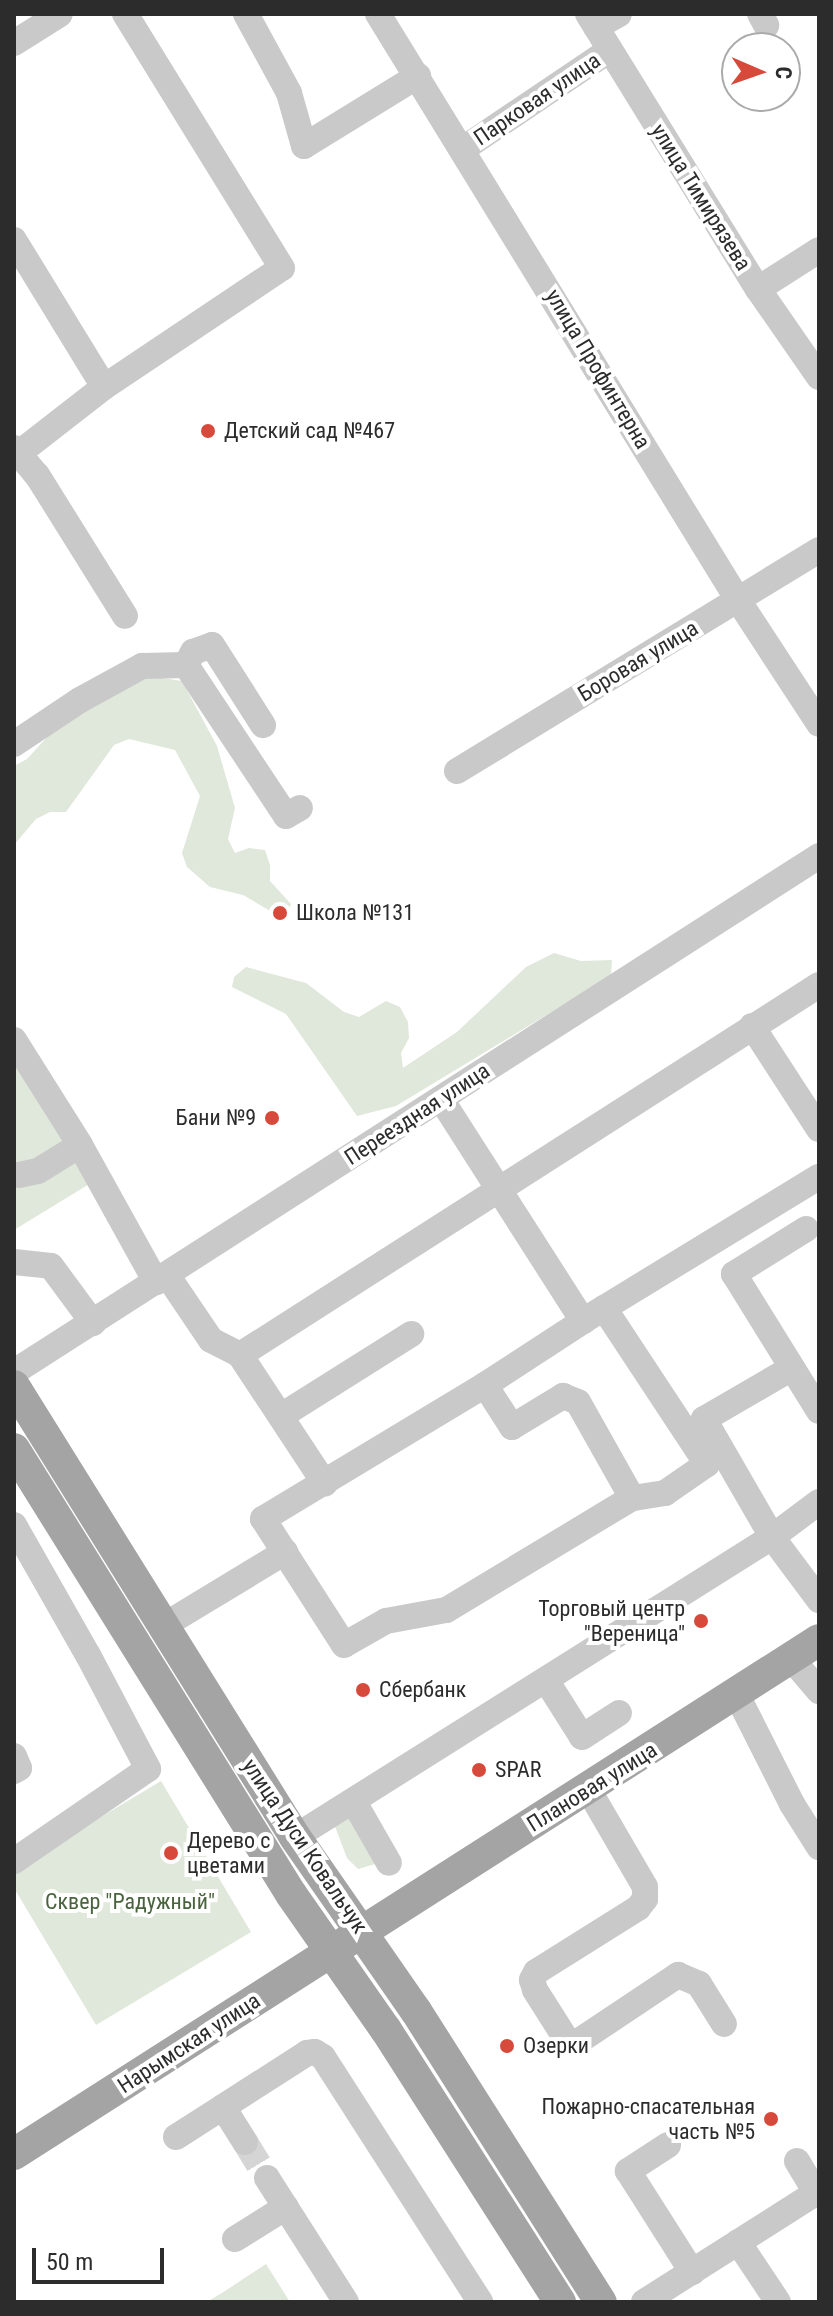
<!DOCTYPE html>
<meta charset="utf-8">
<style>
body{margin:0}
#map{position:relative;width:833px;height:2316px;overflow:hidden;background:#fff;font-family:"Roboto Condensed",sans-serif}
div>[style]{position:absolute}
.green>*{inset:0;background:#dfe8da}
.minor-tunnel>*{height:26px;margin-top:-13px;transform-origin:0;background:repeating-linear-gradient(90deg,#d5d5d5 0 26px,transparent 0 39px)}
.minor>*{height:26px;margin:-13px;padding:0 13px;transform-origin:13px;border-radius:13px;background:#c9c9c9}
.major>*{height:32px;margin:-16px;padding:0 16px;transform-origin:16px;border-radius:16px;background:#a4a4a4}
.dots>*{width:22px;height:22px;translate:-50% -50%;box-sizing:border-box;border:4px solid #fff;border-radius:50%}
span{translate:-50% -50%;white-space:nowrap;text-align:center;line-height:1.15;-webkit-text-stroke:8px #fff;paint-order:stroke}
.street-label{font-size:22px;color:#2c2c2c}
.poi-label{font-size:22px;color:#2c2c2c}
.left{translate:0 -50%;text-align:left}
.right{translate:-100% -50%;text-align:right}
.park-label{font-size:22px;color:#48633d}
.frame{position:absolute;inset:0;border:16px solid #2c2c2c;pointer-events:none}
.north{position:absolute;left:721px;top:32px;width:80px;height:80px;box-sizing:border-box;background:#fff;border:2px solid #ababab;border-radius:50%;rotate:92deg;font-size:22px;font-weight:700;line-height:32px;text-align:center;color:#2c2c2c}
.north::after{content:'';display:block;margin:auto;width:28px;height:36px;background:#d7493a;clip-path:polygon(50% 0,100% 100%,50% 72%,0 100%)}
.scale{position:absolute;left:32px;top:2248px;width:132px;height:36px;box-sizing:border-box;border:4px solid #2c2c2c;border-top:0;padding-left:10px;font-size:24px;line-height:28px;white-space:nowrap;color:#2c2c2c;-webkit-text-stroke:6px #fff;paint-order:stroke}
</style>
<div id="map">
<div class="green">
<i style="clip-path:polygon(143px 675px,182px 681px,217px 746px,235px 808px,228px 839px,235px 853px,249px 848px,265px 850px,270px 865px,270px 881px,291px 904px,284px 919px,243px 895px,210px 887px,187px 867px,182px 853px,200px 796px,175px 750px,129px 739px,114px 745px,66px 812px,50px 812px,36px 819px,14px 845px,14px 766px,27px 759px,60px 723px)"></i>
<i style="clip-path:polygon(554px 953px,581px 961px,612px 960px,611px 976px,396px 1106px,357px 1116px,286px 1014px,232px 987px,234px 977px,246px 967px,306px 983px,344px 1012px,359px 1017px,386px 1001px,400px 1007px,408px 1022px,409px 1038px,401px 1053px,403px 1068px,457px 1032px,526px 967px)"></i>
<i style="clip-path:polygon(14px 1024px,101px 1162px,91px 1183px,14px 1230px)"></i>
<i style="clip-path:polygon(161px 1781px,251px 1932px,96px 2025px,14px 1888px,14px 1869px)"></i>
<i style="clip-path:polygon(350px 1812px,379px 1863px,358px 1869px,347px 1858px,334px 1824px)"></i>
<i style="clip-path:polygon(266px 2264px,290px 2302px,207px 2302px,225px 2291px)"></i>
</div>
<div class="minor-tunnel">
<i style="left:245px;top:2142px;width:42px;rotate:58.6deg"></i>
</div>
<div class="minor">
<i style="left:246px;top:14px;width:90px;rotate:61.4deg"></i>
<i style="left:289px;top:93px;width:55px;rotate:74.2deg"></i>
<i style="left:304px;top:146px;width:134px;rotate:-31.6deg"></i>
<i style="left:378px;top:14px;width:688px;rotate:58.44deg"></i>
<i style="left:738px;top:600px;width:148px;rotate:56.8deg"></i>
<i style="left:588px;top:14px;width:323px;rotate:58.3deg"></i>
<i style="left:758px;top:289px;width:107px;rotate:55.3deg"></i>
<i style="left:760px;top:14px;width:13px;rotate:61deg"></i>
<i style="left:596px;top:27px;width:26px;rotate:-29deg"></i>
<i style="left:14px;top:43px;width:54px;rotate:-32.2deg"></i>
<i style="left:463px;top:149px;width:177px;rotate:-34deg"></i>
<i style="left:14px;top:240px;width:172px;rotate:58.5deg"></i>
<i style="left:758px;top:289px;width:72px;rotate:-32.6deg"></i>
<i style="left:14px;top:448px;width:35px;rotate:50deg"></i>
<i style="left:37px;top:475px;width:166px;rotate:58deg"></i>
<i style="left:14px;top:457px;width:114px;rotate:-37.9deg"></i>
<i style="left:104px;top:387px;width:214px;rotate:-33.8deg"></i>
<i style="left:282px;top:268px;width:299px;rotate:-121.7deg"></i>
<i style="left:186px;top:665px;width:15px;rotate:-62deg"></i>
<i style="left:193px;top:652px;width:20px;rotate:-20deg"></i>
<i style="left:212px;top:645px;width:95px;rotate:57.5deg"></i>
<i style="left:14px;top:744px;width:79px;rotate:-33.7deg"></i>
<i style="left:80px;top:700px;width:71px;rotate:-28.7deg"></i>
<i style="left:142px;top:666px;width:44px;rotate:-1.3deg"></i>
<i style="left:186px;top:665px;width:181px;rotate:56.5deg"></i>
<i style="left:286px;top:816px;width:16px;rotate:-30deg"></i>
<i style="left:457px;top:771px;width:424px;rotate:-31.4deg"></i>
<i style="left:752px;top:1026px;width:123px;rotate:57deg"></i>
<i style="left:14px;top:1040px;width:124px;rotate:57.8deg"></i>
<i style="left:80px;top:1145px;width:157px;rotate:61deg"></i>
<i style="left:441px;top:1099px;width:264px;rotate:57.4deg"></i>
<i style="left:19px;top:1175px;width:19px;rotate:-12deg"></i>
<i style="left:38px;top:1171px;width:49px;rotate:-31.8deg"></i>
<i style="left:806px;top:1229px;width:85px;rotate:148deg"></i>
<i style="left:734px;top:1274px;width:161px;rotate:58.2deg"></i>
<i style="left:14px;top:1262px;width:37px;rotate:6deg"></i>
<i style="left:51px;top:1266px;width:71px;rotate:53.6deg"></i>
<i style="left:167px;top:1275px;width:78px;rotate:55.9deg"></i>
<i style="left:211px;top:1340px;width:33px;rotate:27deg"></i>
<i style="left:240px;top:1355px;width:154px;rotate:56.6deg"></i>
<i style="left:604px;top:1308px;width:187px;rotate:56.6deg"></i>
<i style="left:707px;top:1464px;width:51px;rotate:145.4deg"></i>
<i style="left:665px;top:1493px;width:33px;rotate:171deg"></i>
<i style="left:632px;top:1498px;width:217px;rotate:148.9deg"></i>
<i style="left:446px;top:1610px;width:61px;rotate:169.6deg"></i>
<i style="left:386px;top:1621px;width:48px;rotate:150.3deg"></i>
<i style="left:344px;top:1645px;width:150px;rotate:-122.7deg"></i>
<i style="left:263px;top:1519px;width:259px;rotate:-31.1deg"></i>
<i style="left:485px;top:1385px;width:117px;rotate:-33.1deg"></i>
<i style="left:583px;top:1321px;width:25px;rotate:-32deg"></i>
<i style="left:604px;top:1308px;width:252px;rotate:-31.4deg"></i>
<i style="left:240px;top:1355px;width:687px;rotate:-32.58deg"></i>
<i style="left:792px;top:1368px;width:102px;rotate:149.9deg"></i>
<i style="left:704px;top:1419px;width:136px;rotate:60deg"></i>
<i style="left:772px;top:1537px;width:79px;rotate:53.3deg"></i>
<i style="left:14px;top:1372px;width:956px;rotate:-32.66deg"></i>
<i style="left:485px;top:1385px;width:50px;rotate:57.3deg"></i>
<i style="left:512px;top:1427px;width:60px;rotate:-31.3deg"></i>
<i style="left:563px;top:1396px;width:16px;rotate:22deg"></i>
<i style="left:578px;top:1402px;width:110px;rotate:60.6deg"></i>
<i style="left:281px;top:1416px;width:154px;rotate:-32.2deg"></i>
<i style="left:14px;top:1525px;width:150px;rotate:60.4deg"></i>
<i style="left:88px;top:1655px;width:129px;rotate:62.2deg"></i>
<i style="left:148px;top:1769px;width:163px;rotate:145.5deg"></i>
<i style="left:163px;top:1626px;width:143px;rotate:-31.2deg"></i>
<i style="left:790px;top:1657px;width:45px;rotate:49.5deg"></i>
<i style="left:546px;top:1680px;width:67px;rotate:57.7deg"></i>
<i style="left:582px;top:1737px;width:44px;rotate:-33deg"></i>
<i style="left:737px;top:1695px;width:122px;rotate:63.2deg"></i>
<i style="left:792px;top:1804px;width:51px;rotate:57.9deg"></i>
<i style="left:14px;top:1756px;width:13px;rotate:67deg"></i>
<i style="left:19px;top:1768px;width:6px;rotate:149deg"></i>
<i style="left:588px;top:1789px;width:113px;rotate:59.8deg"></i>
<i style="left:645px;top:1887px;width:12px;rotate:90deg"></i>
<i style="left:645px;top:1899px;width:11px;rotate:128deg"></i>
<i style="left:638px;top:1908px;width:120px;rotate:147.9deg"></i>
<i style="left:536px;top:1972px;width:9px;rotate:117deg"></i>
<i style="left:532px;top:1980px;width:10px;rotate:73deg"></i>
<i style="left:535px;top:1990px;width:58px;rotate:57.7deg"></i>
<i style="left:566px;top:2039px;width:11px;rotate:22deg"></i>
<i style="left:576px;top:2043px;width:123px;rotate:-33.7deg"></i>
<i style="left:678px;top:1975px;width:23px;rotate:23deg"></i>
<i style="left:699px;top:1984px;width:47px;rotate:58deg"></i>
<i style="left:354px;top:1802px;width:70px;rotate:60.2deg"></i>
<i style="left:295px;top:1837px;width:563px;rotate:-32.17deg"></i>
<i style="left:772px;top:1537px;width:59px;rotate:-36.7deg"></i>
<i style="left:176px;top:2137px;width:56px;rotate:-32.6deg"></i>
<i style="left:245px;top:2142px;width:41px;rotate:-122.2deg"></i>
<i style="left:223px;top:2107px;width:100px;rotate:-32.7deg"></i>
<i style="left:307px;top:2053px;width:8px;rotate:-7deg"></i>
<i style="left:315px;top:2052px;width:9px;rotate:32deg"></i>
<i style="left:323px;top:2057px;width:291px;rotate:57.3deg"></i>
<i style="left:668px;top:2145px;width:48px;rotate:147deg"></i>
<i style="left:628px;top:2171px;width:120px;rotate:57.6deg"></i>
<i style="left:797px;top:2161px;width:37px;rotate:59deg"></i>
<i style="left:267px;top:2178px;width:147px;rotate:57.5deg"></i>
<i style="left:235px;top:2239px;width:60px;rotate:-32.1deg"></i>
<i style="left:738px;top:2242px;width:72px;rotate:56.3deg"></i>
<i style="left:644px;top:2302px;width:207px;rotate:-32.4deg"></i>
</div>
<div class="major">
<i style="left:14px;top:1386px;width:531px;rotate:58.07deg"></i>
<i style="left:295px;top:1837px;width:212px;rotate:55.2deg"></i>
<i style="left:416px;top:2011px;width:345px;rotate:57.6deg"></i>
<i style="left:14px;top:1449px;width:524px;rotate:58.1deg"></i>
<i style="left:291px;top:1894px;width:166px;rotate:55.1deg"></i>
<i style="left:386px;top:2030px;width:323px;rotate:57.4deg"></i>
<i style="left:14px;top:2154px;width:955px;rotate:-32.56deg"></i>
</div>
<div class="dots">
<i style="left:208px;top:431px;background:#d7493a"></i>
<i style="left:280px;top:913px;background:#d7493a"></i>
<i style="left:272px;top:1118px;background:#d7493a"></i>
<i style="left:701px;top:1621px;background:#d7493a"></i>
<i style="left:363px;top:1690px;background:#d7493a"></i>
<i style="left:479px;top:1770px;background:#d7493a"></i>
<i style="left:171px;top:1853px;background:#d7493a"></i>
<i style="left:507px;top:2046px;background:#d7493a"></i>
<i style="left:771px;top:2119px;background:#d7493a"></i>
</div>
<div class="street-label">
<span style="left:537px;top:99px;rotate:-34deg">Парковая улица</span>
<span style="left:701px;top:197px;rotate:58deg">улица Тимирязева</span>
<span style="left:598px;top:369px;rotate:59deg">улица Профинтерна</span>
<span style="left:638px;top:661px;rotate:-31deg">Боровая улица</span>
<span style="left:417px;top:1114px;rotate:-33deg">Переездная улица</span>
<span style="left:592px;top:1787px;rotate:-32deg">Плановая улица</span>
<span style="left:305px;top:1846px;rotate:56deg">улица Дуси Ковальчук</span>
<span style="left:189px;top:2043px;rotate:-33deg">Нарымская улица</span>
</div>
<div class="poi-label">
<span class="left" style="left:224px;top:431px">Детский сад №467</span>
<span class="left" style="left:296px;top:913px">Школа №131</span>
<span class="right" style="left:256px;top:1118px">Бани №9</span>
<span class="right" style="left:685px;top:1621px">Торговый центр<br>"Вереница"</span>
<span class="left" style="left:379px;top:1690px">Сбербанк</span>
<span class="left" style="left:495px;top:1770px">SPAR</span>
<span class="left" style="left:187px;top:1853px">Дерево с<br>цветами</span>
<span class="left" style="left:523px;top:2046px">Озерки</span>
<span class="right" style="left:755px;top:2119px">Пожарно-спасательная<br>часть №5</span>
</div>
<div class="park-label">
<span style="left:130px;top:1902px">Сквер "Радужный"</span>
</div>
<div class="frame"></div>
<div class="north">С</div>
<div class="scale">50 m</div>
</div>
